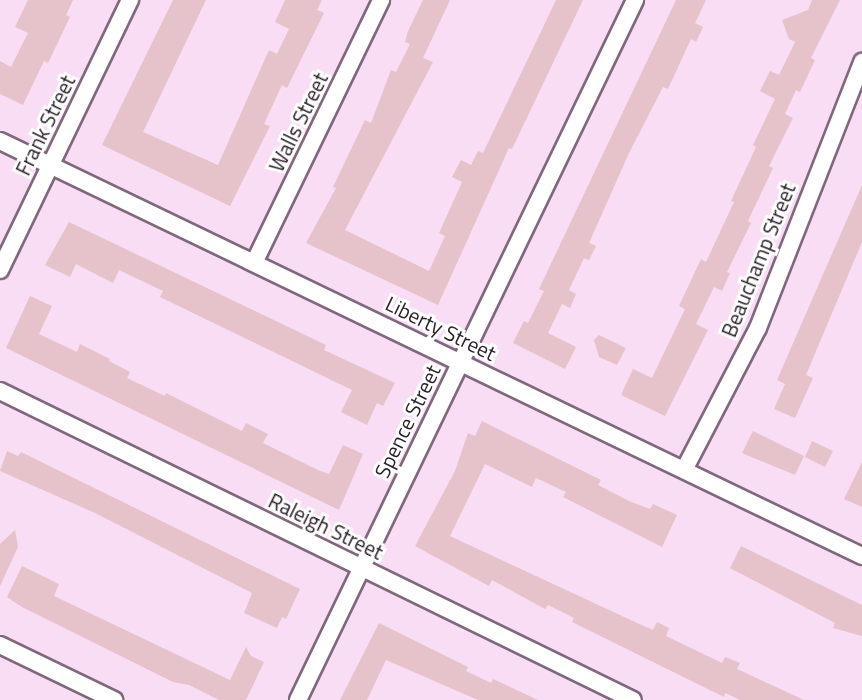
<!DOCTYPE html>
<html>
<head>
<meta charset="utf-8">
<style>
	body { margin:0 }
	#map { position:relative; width:862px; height:700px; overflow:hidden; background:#f8ddf4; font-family:"Titillium Web",sans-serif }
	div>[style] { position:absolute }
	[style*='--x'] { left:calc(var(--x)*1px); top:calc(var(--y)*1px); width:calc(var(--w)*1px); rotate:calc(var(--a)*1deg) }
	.building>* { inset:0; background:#e6c2ca }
	.roads { filter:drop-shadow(2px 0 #7f687c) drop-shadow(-2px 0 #7f687c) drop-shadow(0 2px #7f687c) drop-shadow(0 -2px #7f687c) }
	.minor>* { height:16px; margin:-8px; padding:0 8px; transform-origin:8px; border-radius:8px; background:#fff }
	span { translate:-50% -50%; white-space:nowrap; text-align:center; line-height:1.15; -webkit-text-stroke:6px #fff; paint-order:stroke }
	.street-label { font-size:21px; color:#2a2129 }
</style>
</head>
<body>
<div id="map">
	<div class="building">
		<i style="clip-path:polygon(28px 0,73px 0,66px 15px,70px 17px,48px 63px,44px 61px,23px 105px,0 94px,0 61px,11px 67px,28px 33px,15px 27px)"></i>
		<i style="clip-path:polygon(173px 0,206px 0,143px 132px,218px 165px,269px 50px,277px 54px,289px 29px,275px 22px,285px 0,322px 0,317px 10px,324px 13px,287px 88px,282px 85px,269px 113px,264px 124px,270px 126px,230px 206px,102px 145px)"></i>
		<i style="clip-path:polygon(423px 0,450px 0,423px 58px,433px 62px,345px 230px,429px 271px,445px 236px,439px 233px,462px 182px,452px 177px,461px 160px,471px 165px,478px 151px,483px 153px,556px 0,583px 0,512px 149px,509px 148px,438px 305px,306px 243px,336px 188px,333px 187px,365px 120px,371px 123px,391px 70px,396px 72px,410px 44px,405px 42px,408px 31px)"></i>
		<i style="clip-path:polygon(676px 0,706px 0,695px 23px,703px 27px,696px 42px,691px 39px,668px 89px,663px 87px,629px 153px,589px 243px,596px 246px,589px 260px,584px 258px,569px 290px,576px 294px,570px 308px,562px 304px,548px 333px,576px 347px,565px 369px,513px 343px,524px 321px,528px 323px,544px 291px,539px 289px)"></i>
		<i style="clip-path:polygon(812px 0,840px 0,811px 58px,815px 60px,800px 92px,796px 90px,785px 114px,793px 118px,769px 166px,773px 168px,748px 221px,751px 223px,727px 272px,730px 273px,722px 291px,714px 287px,696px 324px,708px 330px,665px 416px,621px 395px,633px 369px,652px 378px,685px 309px,679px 306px,701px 259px,706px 262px,734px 202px,731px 201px,756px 147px,753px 145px,775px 99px,760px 91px,770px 71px,779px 75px,795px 42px,789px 39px,782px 20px,808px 10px)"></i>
		<i style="clip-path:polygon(862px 185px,862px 242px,806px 375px,813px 378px,795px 418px,774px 409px,785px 384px,777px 380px)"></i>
		<i style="clip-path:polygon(69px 222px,326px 345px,324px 350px,395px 383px,383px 406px,377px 403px,367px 425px,341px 412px,352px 390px,160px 297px,163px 291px,119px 270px,113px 283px,76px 264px,70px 277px,45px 265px)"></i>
		<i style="clip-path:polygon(30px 296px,52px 306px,39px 334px,77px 352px,80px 344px,110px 359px,109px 361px,130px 372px,127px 378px,165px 396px,166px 393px,242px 431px,246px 423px,268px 434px,263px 443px,318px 470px,329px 474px,343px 445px,363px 454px,339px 510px,6px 348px)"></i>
		<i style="clip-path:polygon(599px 335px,626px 348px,617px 365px,599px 357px,594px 340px)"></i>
		<i style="clip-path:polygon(482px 421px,601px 480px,598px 485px,629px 501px,650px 509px,653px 504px,677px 515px,662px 547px,563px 497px,566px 492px,536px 478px,532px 487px,485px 464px,450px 536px,637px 623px,653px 630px,657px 622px,669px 628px,666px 636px,722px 663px,725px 657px,740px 663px,737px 669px,804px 700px,740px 700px,725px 693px,724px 697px,572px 622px,574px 618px,548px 605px,545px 609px,492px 580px,489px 586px,415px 546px,455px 471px,468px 433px,475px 436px)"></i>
		<i style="clip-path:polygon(753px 431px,804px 456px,795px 475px,742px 453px)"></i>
		<i style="clip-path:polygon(812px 441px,833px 451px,825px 467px,805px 457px)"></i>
		<i style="clip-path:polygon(7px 451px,18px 456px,21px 452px,300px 589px,286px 619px,282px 617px,277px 628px,244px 613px,252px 593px,95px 513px,0 471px)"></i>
		<i style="clip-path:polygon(862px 462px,862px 507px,844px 499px)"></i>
		<i style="clip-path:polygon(15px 530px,18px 547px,0 586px,0 544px)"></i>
		<i style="clip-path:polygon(741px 546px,862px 605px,862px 636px,833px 628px,835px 623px,730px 568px)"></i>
		<i style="clip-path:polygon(22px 566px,59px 584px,54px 596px,230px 680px,246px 647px,251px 656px,264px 662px,246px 700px,219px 700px,189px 685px,173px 682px,22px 607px,7px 597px)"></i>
		<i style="clip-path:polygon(379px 623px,468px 667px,466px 671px,491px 683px,493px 679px,538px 700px,478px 700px,386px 660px,367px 700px,340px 700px)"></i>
	</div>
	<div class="roads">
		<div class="minor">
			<i style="--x:0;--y:141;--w:957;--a:25.71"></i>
			<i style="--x:254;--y:263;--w:292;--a:-64.2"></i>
			<i style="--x:0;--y:270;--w:300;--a:-64.3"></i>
			<i style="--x:0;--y:391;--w:704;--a:26.02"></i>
			<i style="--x:684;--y:470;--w:160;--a:-62.5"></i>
			<i style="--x:758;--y:328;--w:286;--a:-68.6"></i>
			<i style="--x:0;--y:645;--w:127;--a:25.8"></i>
			<i style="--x:298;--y:700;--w:777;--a:-64.29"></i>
		</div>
	</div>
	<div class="street-label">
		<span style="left:298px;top:122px;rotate:-64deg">Walls Street</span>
		<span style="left:45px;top:125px;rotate:-64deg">Frank Street</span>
		<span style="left:758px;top:260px;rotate:-68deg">Beauchamp Street</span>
		<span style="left:441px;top:328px;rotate:26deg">Liberty Street</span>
		<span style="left:407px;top:421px;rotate:-64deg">Spence Street</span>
		<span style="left:326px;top:526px;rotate:26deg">Raleigh Street</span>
	</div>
</div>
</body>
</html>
